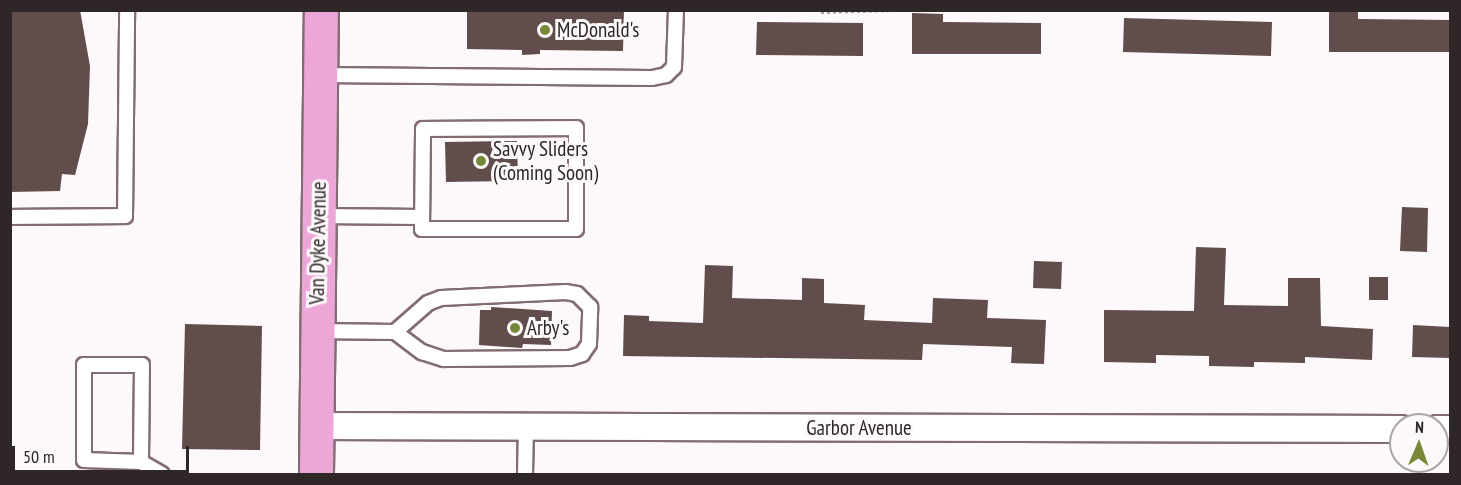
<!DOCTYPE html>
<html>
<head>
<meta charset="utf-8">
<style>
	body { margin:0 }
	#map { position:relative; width:1461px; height:485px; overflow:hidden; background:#fdf8f9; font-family:"PT Sans Narrow",sans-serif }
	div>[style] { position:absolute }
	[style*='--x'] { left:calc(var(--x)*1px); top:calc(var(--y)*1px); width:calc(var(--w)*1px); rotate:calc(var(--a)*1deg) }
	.building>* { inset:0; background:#614d4b }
	.path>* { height:4px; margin-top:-2px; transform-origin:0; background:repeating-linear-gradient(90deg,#a59ea0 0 3px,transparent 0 6px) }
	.roads { filter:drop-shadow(2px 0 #826d72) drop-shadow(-2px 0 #826d72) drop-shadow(0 2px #826d72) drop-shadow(0 -2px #826d72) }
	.lane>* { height:14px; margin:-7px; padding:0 7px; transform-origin:7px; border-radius:7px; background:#fff }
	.street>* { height:26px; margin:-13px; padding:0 13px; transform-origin:13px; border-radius:13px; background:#fff }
	.primary>* { height:33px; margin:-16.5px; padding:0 16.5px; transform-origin:16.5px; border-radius:16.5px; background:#eca6d8 }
	.dots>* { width:16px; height:16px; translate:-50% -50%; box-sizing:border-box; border:3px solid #fdf8f9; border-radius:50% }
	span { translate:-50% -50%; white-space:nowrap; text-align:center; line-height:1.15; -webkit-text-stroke:6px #fdf8f9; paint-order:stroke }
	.poi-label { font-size:21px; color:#2f2628 }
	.left { translate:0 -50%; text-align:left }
	.street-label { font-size:21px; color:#2f2628 }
	.frame { position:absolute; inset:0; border:12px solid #2f2628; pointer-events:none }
	.north { position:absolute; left:1389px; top:413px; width:60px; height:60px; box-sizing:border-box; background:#fdf8f9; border:2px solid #aba4a5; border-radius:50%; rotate:2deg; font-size:16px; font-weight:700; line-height:24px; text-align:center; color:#2f2628 }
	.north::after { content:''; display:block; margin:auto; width:21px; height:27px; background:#798837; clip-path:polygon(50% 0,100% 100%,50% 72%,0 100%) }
	.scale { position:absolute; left:12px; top:446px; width:177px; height:27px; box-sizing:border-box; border:3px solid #2f2628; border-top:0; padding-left:8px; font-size:18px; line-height:21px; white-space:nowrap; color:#2f2628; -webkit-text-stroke:4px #fdf8f9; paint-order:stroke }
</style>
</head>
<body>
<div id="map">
	<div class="building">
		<i style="clip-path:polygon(10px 10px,80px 10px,90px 66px,88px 124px,75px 175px,62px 174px,60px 191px,10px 192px)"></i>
		<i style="clip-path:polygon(467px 10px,624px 10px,623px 51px,540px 50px,540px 54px,522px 55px,522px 50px,467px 49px)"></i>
		<i style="clip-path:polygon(1329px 11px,1358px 11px,1358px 19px,1450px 20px,1450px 52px,1329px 52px)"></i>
		<i style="clip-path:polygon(912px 13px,943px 14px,943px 22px,1041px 23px,1041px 54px,912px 54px)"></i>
		<i style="clip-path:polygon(1124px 18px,1272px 22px,1271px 56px,1123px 52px)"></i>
		<i style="clip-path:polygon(757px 22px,863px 23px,863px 56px,756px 55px)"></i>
		<i style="clip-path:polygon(517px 141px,518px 181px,446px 182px,445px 142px)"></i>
		<i style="clip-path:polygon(1402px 207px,1428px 208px,1427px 252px,1400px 251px)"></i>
		<i style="clip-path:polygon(1196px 247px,1226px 248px,1224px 305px,1288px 306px,1288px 278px,1320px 278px,1321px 326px,1373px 329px,1372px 360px,1305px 357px,1305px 363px,1254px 362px,1254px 367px,1209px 366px,1209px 356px,1156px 355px,1156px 363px,1104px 362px,1104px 310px,1194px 311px)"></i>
		<i style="clip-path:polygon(1034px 261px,1062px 262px,1061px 289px,1033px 288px)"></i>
		<i style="clip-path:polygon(705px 265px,733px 266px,732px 298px,802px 300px,802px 278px,824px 279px,824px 303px,865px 305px,864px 320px,932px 323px,933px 298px,988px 300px,987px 318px,1046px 320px,1044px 364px,1011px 363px,1012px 347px,923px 344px,922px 360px,623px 356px,624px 315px,649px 316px,649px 321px,703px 323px)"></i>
		<i style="clip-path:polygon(1369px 277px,1388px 277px,1388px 300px,1369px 300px)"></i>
		<i style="clip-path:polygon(491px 307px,552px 311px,551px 345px,523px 344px,522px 348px,479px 345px,480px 310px,491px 310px)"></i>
		<i style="clip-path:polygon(185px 324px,262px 326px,260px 450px,182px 449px)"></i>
		<i style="clip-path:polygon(1413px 325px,1450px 327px,1450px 358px,1412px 357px)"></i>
	</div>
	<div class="path">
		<i style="--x:821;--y:12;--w:73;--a:-1.6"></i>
	</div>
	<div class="roads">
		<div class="lane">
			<i style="--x:320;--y:75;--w:332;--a:0.5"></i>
			<i style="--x:652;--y:78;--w:14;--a:-12"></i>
			<i style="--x:666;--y:75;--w:11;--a:-45"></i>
			<i style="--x:674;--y:67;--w:57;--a:-88"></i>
			<i style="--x:576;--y:128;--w:101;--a:90"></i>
			<i style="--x:576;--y:229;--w:154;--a:180"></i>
			<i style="--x:422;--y:229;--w:100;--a:-89.4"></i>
			<i style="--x:423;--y:129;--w:153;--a:-0.4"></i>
			<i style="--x:319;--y:216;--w:103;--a:0.6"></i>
			<i style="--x:10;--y:217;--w:115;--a:-0.5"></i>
			<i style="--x:125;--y:216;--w:206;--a:-89.4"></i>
			<i style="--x:317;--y:331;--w:78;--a:0.7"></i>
			<i style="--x:395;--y:332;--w:34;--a:37"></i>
			<i style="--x:422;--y:352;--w:23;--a:18"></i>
			<i style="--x:444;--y:359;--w:126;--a:-0.5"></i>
			<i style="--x:570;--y:358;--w:13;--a:-18"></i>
			<i style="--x:582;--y:354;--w:12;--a:-55"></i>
			<i style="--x:589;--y:344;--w:37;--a:-88"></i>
			<i style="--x:590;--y:307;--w:18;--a:-135"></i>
			<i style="--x:577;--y:294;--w:11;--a:-170"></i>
			<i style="--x:566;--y:292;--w:125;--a:177.3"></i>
			<i style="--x:441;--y:298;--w:14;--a:159"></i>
			<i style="--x:428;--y:303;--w:44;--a:138.7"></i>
			<i style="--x:141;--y:462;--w:57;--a:-178"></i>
			<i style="--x:84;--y:460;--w:95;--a:-90"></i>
			<i style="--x:84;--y:365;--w:58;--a:0"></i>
			<i style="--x:142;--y:365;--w:97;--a:90.6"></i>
			<i style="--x:141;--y:462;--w:24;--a:30"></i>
			<i style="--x:525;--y:474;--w:47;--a:-88.8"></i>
		</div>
		<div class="street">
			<i style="--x:316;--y:426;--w:1085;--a:0.16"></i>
			<i style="--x:1437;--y:429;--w:13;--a:0"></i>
		</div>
		<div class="primary">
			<i style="--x:316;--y:474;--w:464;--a:-89.4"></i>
		</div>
	</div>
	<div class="dots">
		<i style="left:545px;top:30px;background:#798837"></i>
		<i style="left:481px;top:161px;background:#798837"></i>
		<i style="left:515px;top:328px;background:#798837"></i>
	</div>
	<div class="poi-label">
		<span class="left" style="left:557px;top:30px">McDonald's</span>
		<span class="left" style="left:493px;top:161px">Savvy Sliders<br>(Coming Soon)</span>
		<span class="left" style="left:527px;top:328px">Arby's</span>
	</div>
	<div class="street-label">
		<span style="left:318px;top:243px;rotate:-89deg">Van Dyke Avenue</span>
		<span style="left:859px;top:428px">Garbor Avenue</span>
	</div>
	<div class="frame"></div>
	<div class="north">N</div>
	<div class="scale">50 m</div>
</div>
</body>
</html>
